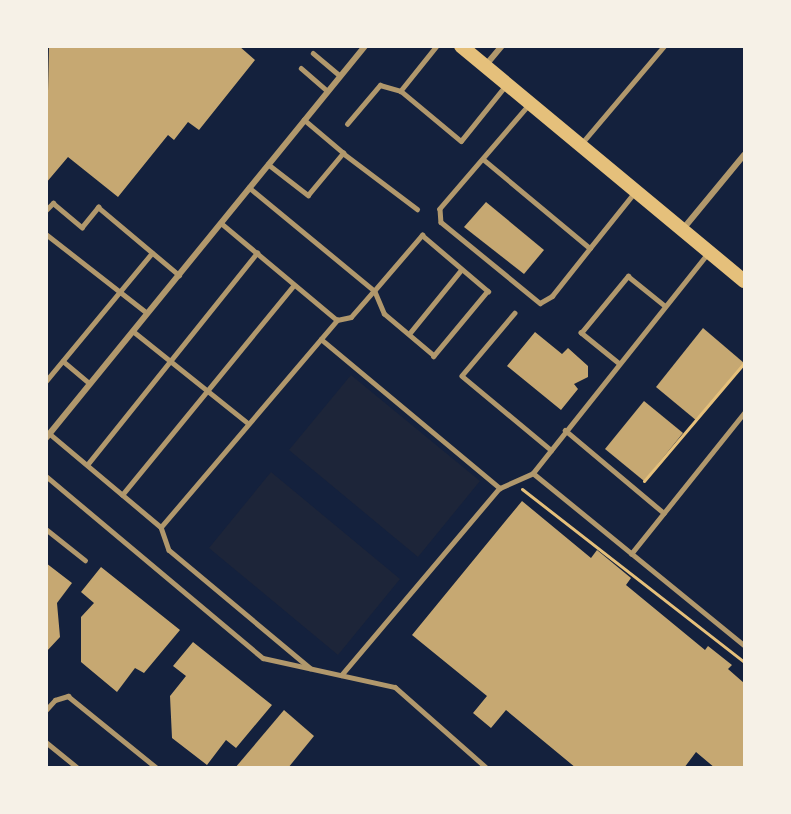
<!DOCTYPE html>
<html>
<head>
<meta charset="utf-8">
<style>
	body { margin:0 }
	#map { position:relative; width:791px; height:814px; overflow:hidden; background:#14213d; font-family:"Golos Text",sans-serif }
	div>[style] { position:absolute }
	[style*='--x'] { left:calc(var(--x)*1px); top:calc(var(--y)*1px); width:calc(var(--w)*1px); rotate:calc(var(--a)*1deg) }
	.green>* { inset:0; background:#1d2539 }
	.building>* { inset:0; background:#c6a872 }
	.path>* { height:3px; margin:-1.5px; padding:0 1.5px; transform-origin:1.5px; border-radius:1.5px; background:#e5c07b }
	.service>* { height:4.5px; margin:-2.25px; padding:0 2.25px; transform-origin:2.25px; border-radius:2.25px; background:#b1986c }
	.minor>* { height:6px; margin:-3px; padding:0 3px; transform-origin:3px; border-radius:3px; background:#b1986c }
	.trunk>* { height:14px; margin:-7px; padding:0 7px; transform-origin:7px; border-radius:7px; background:#e5c07b }
	span { translate:-50% -50%; white-space:nowrap; text-align:center; line-height:1.15; -webkit-text-stroke:4.5px #f6f1e7; paint-order:stroke }
	.frame { position:absolute; inset:0; border:48px solid #f6f1e7; pointer-events:none }
</style>
</head>
<body>
<div id="map">
	<div class="green">
		<i style="clip-path:polygon(351px 375px,480px 481px,418px 557px,289px 450px)"></i>
		<i style="clip-path:polygon(271px 472px,400px 579px,338px 655px,209px 548px)"></i>
	</div>
	<div class="building">
		<i style="clip-path:polygon(49px 46px,239px 46px,255px 60px,199px 130px,188px 122px,174px 140px,168px 135px,118px 197px,68px 157px,46px 183px)"></i>
		<i style="clip-path:polygon(486px 202px,544px 250px,524px 274px,464px 227px)"></i>
		<i style="clip-path:polygon(703px 328px,744px 363px,697px 421px,656px 387px)"></i>
		<i style="clip-path:polygon(535px 332px,562px 354px,568px 348px,588px 366px,588px 377px,574px 384px,578px 389px,561px 410px,507px 366px)"></i>
		<i style="clip-path:polygon(644px 401px,683px 433px,644px 481px,605px 449px)"></i>
		<i style="clip-path:polygon(522px 501px,591px 558px,597px 550px,631px 578px,626px 585px,705px 650px,708px 646px,732px 665px,728px 669px,744px 683px,744px 768px,715px 768px,696px 752px,684px 768px,576px 768px,506px 710px,491px 728px,473px 713px,487px 696px,412px 635px)"></i>
		<i style="clip-path:polygon(46px 563px,72px 583px,57px 603px,60px 637px,46px 652px)"></i>
		<i style="clip-path:polygon(101px 567px,180px 630px,144px 673px,135px 668px,117px 692px,81px 662px,81px 617px,94px 603px,81px 592px)"></i>
		<i style="clip-path:polygon(193px 642px,272px 705px,236px 748px,226px 740px,207px 765px,172px 738px,170px 696px,186px 676px,173px 666px)"></i>
		<i style="clip-path:polygon(284px 710px,314px 736px,288px 768px,235px 768px)"></i>
	</div>
	<div class="path">
		<i style="--x:644;--y:481;--w:155;--a:-49.7"></i>
		<i style="--x:522;--y:489;--w:281;--a:37.9"></i>
	</div>
	<div class="service">
		<i style="--x:437;--y:46;--w:58;--a:128.7"></i>
		<i style="--x:401;--y:91;--w:78;--a:39.8"></i>
		<i style="--x:461;--y:141;--w:72;--a:-51.2"></i>
		<i style="--x:313;--y:53;--w:35;--a:40"></i>
		<i style="--x:301;--y:68;--w:35;--a:41"></i>
		<i style="--x:529;--y:105;--w:137;--a:130.6"></i>
		<i style="--x:440;--y:209;--w:13;--a:86"></i>
		<i style="--x:441;--y:222;--w:128;--a:39.3"></i>
		<i style="--x:540;--y:303;--w:14;--a:-30"></i>
		<i style="--x:552;--y:296;--w:61;--a:-51.6"></i>
		<i style="--x:347;--y:124;--w:51;--a:-49.8"></i>
		<i style="--x:380;--y:85;--w:22;--a:16"></i>
		<i style="--x:582;--y:143;--w:127;--a:-49.8"></i>
		<i style="--x:343;--y:153;--w:93;--a:37.1"></i>
		<i style="--x:483;--y:159;--w:139;--a:39.8"></i>
		<i style="--x:590;--y:248;--w:70;--a:-51.3"></i>
		<i style="--x:268;--y:164;--w:51;--a:37.8"></i>
		<i style="--x:308;--y:195;--w:55;--a:-50.2"></i>
		<i style="--x:343;--y:153;--w:51;--a:-139.8"></i>
		<i style="--x:46;--y:210;--w:10;--a:-45"></i>
		<i style="--x:53;--y:203;--w:38;--a:40"></i>
		<i style="--x:82;--y:227;--w:26;--a:-51"></i>
		<i style="--x:98;--y:207;--w:106;--a:40"></i>
		<i style="--x:221;--y:223;--w:151;--a:39.9"></i>
		<i style="--x:46;--y:234;--w:128;--a:38"></i>
		<i style="--x:515;--y:313;--w:82;--a:130.1"></i>
		<i style="--x:462;--y:376;--w:116;--a:39.7"></i>
		<i style="--x:133;--y:331;--w:147;--a:38.7"></i>
		<i style="--x:409;--y:334;--w:82;--a:-50.9"></i>
		<i style="--x:321;--y:339;--w:233;--a:39.8"></i>
		<i style="--x:500;--y:488;--w:245;--a:130.2"></i>
		<i style="--x:63;--y:361;--w:34;--a:40"></i>
		<i style="--x:618;--y:363;--w:48;--a:-141"></i>
		<i style="--x:581;--y:333;--w:74;--a:-50.5"></i>
		<i style="--x:628;--y:276;--w:46;--a:38.9"></i>
		<i style="--x:46;--y:381;--w:166;--a:-50.4"></i>
		<i style="--x:565;--y:430;--w:129;--a:40"></i>
		<i style="--x:50;--y:434;--w:145;--a:40"></i>
		<i style="--x:161;--y:527;--w:272;--a:-49.6"></i>
		<i style="--x:337;--y:320;--w:14;--a:-12"></i>
		<i style="--x:351;--y:317;--w:35;--a:-49"></i>
		<i style="--x:374;--y:291;--w:74;--a:-49.4"></i>
		<i style="--x:422;--y:235;--w:87;--a:40.3"></i>
		<i style="--x:488;--y:291;--w:85;--a:129.7"></i>
		<i style="--x:434;--y:356;--w:65;--a:-140"></i>
		<i style="--x:384;--y:314;--w:25;--a:-113"></i>
		<i style="--x:374;--y:291;--w:162;--a:-140.5"></i>
		<i style="--x:87;--y:465;--w:272;--a:-51.3"></i>
		<i style="--x:533;--y:473;--w:272;--a:39.2"></i>
		<i style="--x:46;--y:476;--w:283;--a:40"></i>
		<i style="--x:263;--y:658;--w:135;--a:12.4"></i>
		<i style="--x:395;--y:687;--w:123;--a:41.4"></i>
		<i style="--x:500;--y:488;--w:36;--a:-24"></i>
		<i style="--x:533;--y:473;--w:280;--a:-51.5"></i>
		<i style="--x:122;--y:495;--w:271;--a:-50.7"></i>
		<i style="--x:161;--y:527;--w:24;--a:71"></i>
		<i style="--x:169;--y:550;--w:184;--a:39.9"></i>
		<i style="--x:46;--y:529;--w:50;--a:38.5"></i>
		<i style="--x:631;--y:554;--w:181;--a:-51.3"></i>
		<i style="--x:46;--y:710;--w:13;--a:-48"></i>
		<i style="--x:55;--y:700;--w:14;--a:-17"></i>
		<i style="--x:68;--y:696;--w:114;--a:39"></i>
		<i style="--x:46;--y:742;--w:41;--a:39.1"></i>
	</div>
	<div class="minor">
		<i style="--x:485;--y:66;--w:26;--a:-50"></i>
		<i style="--x:683;--y:229;--w:96;--a:-50.5"></i>
		<i style="--x:46;--y:438;--w:505;--a:-50.86"></i>
	</div>
	<div class="trunk">
		<i style="--x:461;--y:46;--w:368;--a:39.7"></i>
	</div>
	<div class="frame"></div>
</div>
</body>
</html>
